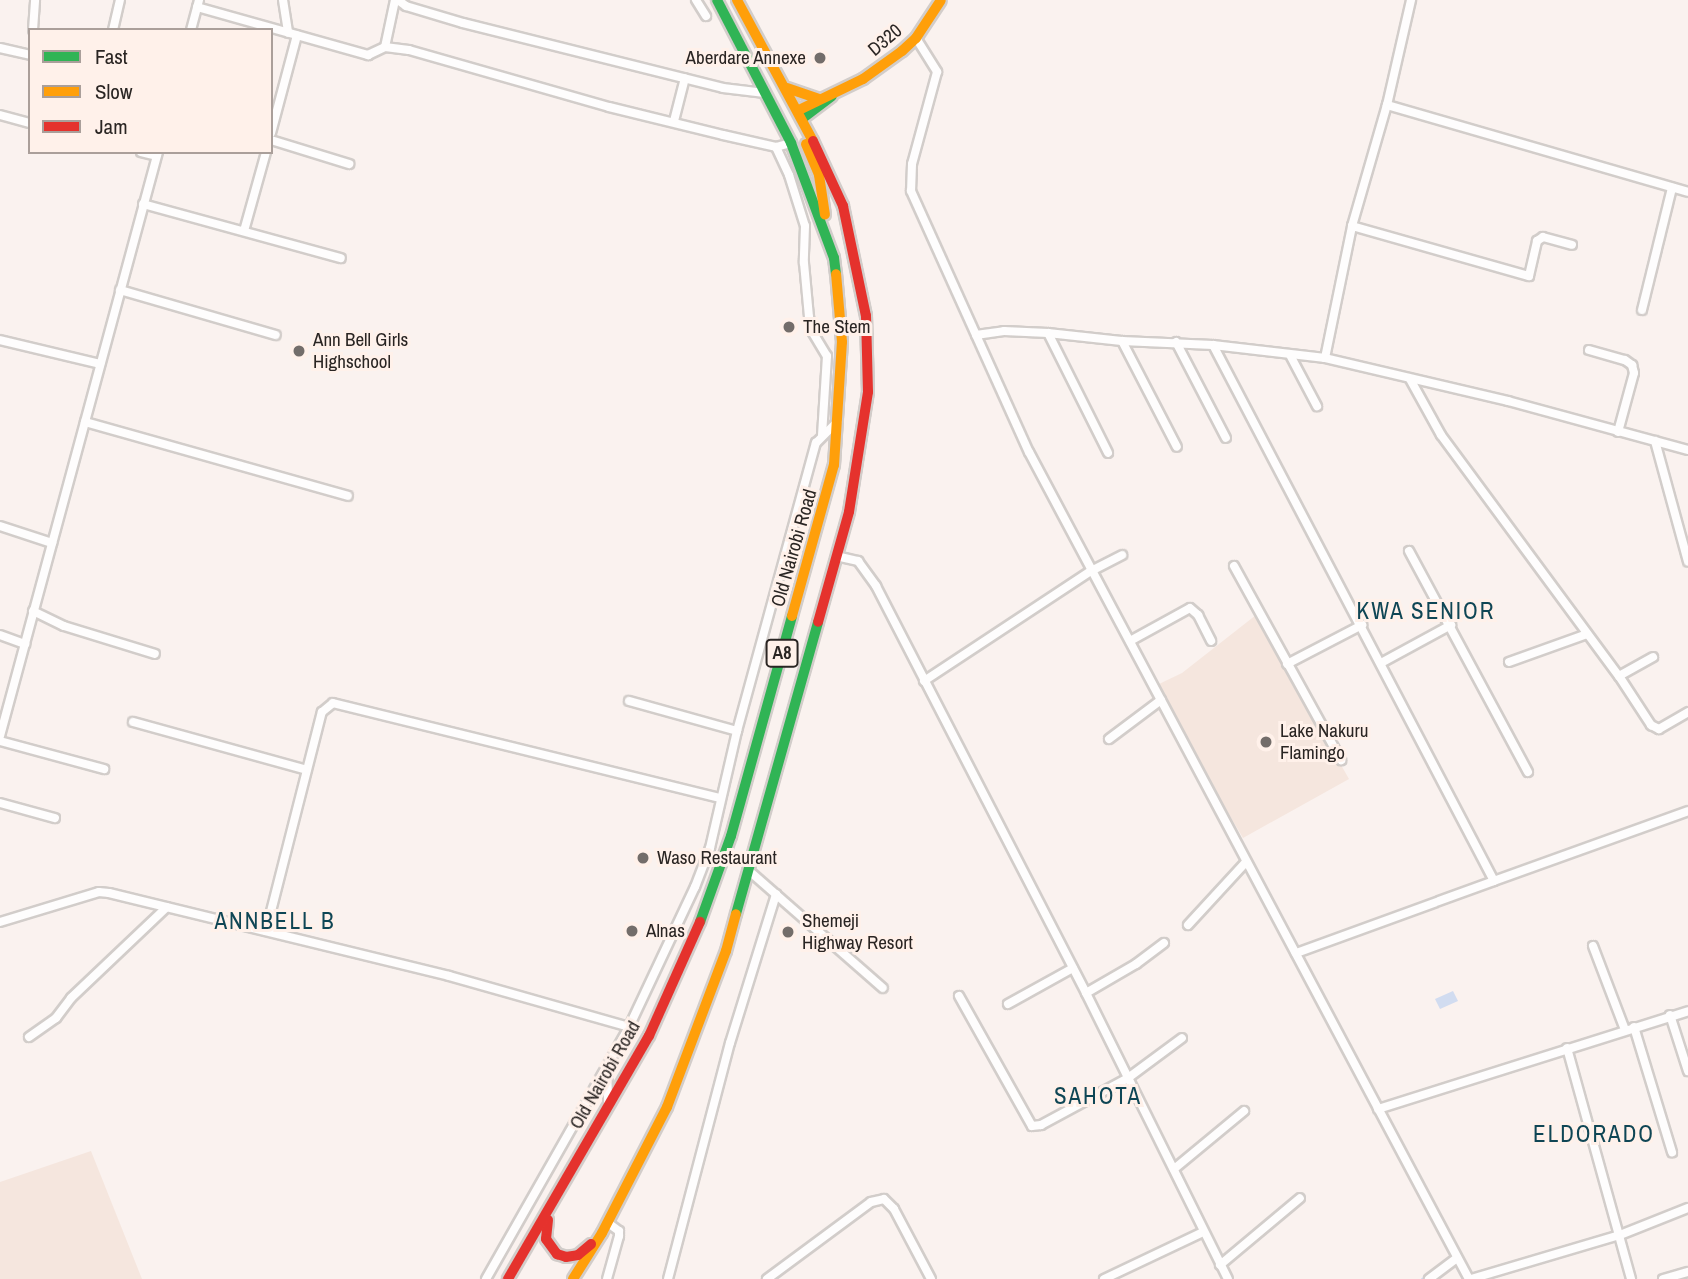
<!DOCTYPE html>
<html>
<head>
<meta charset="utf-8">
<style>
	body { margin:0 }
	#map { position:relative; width:1688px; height:1279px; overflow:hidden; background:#faf2ef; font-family:"Archivo Narrow",sans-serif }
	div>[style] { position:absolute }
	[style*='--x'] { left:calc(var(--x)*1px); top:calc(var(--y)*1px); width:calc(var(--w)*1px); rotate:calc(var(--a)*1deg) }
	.built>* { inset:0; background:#f5e6de }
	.water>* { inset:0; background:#d1dcf0 }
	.stream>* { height:2.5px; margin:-1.25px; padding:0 1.25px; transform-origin:1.25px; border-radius:1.25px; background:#d1dcf0 }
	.roads { filter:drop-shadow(2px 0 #d2cdca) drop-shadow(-2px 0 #d2cdca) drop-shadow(0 2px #d2cdca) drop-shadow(0 -2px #d2cdca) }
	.street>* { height:8px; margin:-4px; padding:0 4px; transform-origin:4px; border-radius:4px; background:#fefdfd }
	.fast>* { height:10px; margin:-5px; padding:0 5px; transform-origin:5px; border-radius:5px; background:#30b455 }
	.slow>* { height:10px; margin:-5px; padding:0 5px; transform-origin:5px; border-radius:5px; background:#ff9f0a }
	.jam>* { height:10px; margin:-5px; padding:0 5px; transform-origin:5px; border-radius:5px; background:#e5322d }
	.dots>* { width:19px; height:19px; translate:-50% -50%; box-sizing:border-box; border:4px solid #fff1ea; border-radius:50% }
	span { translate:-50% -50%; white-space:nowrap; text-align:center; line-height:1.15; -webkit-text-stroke:6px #fff1ea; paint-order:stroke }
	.shield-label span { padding:2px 5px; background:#fff1ea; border:2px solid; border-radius:5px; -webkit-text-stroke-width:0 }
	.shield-label { font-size:18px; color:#2a2523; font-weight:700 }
	.street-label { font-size:19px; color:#2a2523 }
	.poi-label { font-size:19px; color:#2a2523 }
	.right { translate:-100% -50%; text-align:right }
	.left { translate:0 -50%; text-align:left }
	.quarter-label { font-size:23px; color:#0f4655; letter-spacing:2px }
	.legend { position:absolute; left:28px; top:28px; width:245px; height:126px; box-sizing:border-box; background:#fff1ea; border:2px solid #aa9f9a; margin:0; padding:9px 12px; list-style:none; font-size:21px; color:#2a2523 }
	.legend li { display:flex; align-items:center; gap:14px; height:35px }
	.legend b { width:35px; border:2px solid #aa9f9a }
</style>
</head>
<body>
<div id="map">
	<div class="built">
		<i style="clip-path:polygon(1256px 615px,1349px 779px,1243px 838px,1196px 759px,1159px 684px,1182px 673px)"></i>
		<i style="clip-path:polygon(91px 1151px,142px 1279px,0 1279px,0 1182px)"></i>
	</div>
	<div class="water">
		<i style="clip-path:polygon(1453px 991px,1458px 1001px,1440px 1009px,1435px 999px)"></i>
	</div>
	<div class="stream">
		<i style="--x:1457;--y:1267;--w:14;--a:60"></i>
		<i style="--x:1422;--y:1279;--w:37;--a:-38"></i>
	</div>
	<div class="roads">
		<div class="street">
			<i style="--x:283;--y:0;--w:33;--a:81"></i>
			<i style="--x:398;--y:0;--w:10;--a:37"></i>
			<i style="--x:406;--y:6;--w:59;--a:16.6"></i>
			<i style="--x:463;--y:23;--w:268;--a:14"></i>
			<i style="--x:723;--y:88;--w:42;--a:6.8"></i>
			<i style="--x:696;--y:0;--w:19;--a:58"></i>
			<i style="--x:197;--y:7;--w:178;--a:15.7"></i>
			<i style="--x:368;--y:55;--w:19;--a:-25"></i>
			<i style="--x:385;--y:47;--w:24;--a:7"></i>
			<i style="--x:409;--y:50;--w:208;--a:15.9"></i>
			<i style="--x:609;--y:107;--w:117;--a:13.8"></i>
			<i style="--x:723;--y:135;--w:54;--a:12.8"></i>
			<i style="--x:776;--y:147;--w:16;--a:-15"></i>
			<i style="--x:33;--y:30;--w:30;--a:-86"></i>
			<i style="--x:113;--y:30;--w:31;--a:-77"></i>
			<i style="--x:191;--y:30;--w:31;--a:-75"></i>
			<i style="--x:916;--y:38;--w:40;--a:58"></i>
			<i style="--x:937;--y:72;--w:95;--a:105.2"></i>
			<i style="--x:912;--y:164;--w:27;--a:92"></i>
			<i style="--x:911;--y:191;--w:286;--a:65.7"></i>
			<i style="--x:1029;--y:452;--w:937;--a:61.99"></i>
			<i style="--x:385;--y:47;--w:48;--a:-78"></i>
			<i style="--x:0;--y:48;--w:31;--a:13"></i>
			<i style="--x:1387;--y:105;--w:313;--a:16.1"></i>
			<i style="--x:0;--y:115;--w:31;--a:15"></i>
			<i style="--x:674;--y:121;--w:44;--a:-75.7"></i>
			<i style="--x:271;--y:133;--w:101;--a:-75.1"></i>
			<i style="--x:271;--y:140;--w:82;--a:17.1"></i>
			<i style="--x:776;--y:147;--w:31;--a:65"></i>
			<i style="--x:789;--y:175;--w:53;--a:72.6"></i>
			<i style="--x:805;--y:226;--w:37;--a:92"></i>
			<i style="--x:804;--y:263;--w:54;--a:84.7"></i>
			<i style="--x:809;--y:317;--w:16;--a:76"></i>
			<i style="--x:813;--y:333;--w:27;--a:59"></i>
			<i style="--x:827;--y:356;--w:79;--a:93.6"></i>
			<i style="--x:141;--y:152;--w:16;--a:14"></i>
			<i style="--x:143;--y:204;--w:205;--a:15.3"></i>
			<i style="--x:1352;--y:226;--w:184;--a:15.8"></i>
			<i style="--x:1529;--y:276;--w:36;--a:-77"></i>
			<i style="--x:1537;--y:241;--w:7;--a:-34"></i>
			<i style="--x:1543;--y:237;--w:30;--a:15"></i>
			<i style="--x:244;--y:231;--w:82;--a:-74.4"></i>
			<i style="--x:120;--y:290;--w:162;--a:16.1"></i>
			<i style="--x:1642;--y:310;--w:126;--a:-76.2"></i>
			<i style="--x:1048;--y:333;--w:134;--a:63.4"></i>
			<i style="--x:976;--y:335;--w:28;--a:-8"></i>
			<i style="--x:1004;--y:331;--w:44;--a:2.6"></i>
			<i style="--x:1048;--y:333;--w:74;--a:6.2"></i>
			<i style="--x:1122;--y:341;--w:91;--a:2.5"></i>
			<i style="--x:1213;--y:345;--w:113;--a:6.6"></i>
			<i style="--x:1325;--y:358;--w:188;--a:13.2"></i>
			<i style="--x:1508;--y:401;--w:187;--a:15.2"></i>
			<i style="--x:0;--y:340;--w:103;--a:13.5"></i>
			<i style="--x:1122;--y:341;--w:119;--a:62.6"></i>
			<i style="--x:1176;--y:342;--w:108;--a:62.5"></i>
			<i style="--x:1213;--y:345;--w:605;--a:62.33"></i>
			<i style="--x:1494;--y:881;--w:211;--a:160"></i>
			<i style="--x:1589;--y:350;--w:37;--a:16"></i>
			<i style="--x:1625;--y:360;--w:9;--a:36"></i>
			<i style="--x:1632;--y:365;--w:8;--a:76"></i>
			<i style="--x:1634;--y:373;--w:61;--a:105.2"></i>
			<i style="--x:1290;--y:355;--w:58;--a:62.1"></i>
			<i style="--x:1325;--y:358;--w:135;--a:-78.4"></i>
			<i style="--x:1352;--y:226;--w:126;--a:-73.9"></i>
			<i style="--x:1387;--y:105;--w:108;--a:-77.1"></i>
			<i style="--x:1410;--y:379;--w:64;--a:61"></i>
			<i style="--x:1441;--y:435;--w:300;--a:53.6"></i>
			<i style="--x:1619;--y:676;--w:59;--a:56.9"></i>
			<i style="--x:1651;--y:725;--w:9;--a:27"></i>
			<i style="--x:1659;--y:729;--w:34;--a:-30"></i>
			<i style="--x:85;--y:422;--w:273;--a:15.7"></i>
			<i style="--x:1655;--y:441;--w:125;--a:74.7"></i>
			<i style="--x:0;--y:526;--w:55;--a:18.1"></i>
			<i style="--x:1409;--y:551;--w:251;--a:61.7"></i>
			<i style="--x:836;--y:556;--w:23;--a:13"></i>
			<i style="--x:858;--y:561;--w:31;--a:54"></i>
			<i style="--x:876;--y:586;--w:458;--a:62.7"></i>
			<i style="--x:1086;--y:993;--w:319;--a:63.6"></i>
			<i style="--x:1234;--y:566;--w:222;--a:61.1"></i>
			<i style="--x:33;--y:611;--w:34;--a:26"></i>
			<i style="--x:64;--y:626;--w:95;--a:17.1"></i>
			<i style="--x:0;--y:635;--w:27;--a:20"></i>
			<i style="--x:1130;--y:641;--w:68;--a:-28.8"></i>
			<i style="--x:1190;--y:608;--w:11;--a:41"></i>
			<i style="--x:1198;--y:615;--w:29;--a:63"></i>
			<i style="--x:1509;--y:662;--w:83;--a:-19.7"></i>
			<i style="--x:1381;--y:663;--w:80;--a:-28.5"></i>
			<i style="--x:1287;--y:664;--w:85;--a:-27.5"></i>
			<i style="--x:1619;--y:676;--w:39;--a:-29"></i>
			<i style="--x:924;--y:681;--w:200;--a:-33.4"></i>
			<i style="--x:1091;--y:571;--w:35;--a:-27"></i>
			<i style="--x:629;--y:701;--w:112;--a:15.5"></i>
			<i style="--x:133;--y:722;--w:180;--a:15.4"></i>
			<i style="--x:0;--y:736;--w:605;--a:-74.86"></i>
			<i style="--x:1109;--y:739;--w:65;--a:-36.9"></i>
			<i style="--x:0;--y:741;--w:108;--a:15.1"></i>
			<i style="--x:0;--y:803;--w:57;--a:15.3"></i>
			<i style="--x:748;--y:870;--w:179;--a:41.2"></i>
			<i style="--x:1494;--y:881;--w:206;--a:-19.8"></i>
			<i style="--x:0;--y:922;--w:103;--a:-16.9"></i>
			<i style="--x:99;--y:892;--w:10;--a:6"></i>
			<i style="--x:109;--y:893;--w:350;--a:13.7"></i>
			<i style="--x:449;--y:976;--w:187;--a:15.8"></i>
			<i style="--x:1188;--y:925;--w:86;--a:-47.4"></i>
			<i style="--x:266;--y:931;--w:226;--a:-75.7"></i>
			<i style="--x:322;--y:712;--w:14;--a:-39"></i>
			<i style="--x:333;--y:703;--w:399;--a:13.8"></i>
			<i style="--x:1593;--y:946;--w:90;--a:69.1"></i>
			<i style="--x:1086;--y:993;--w:58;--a:-30.1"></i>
			<i style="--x:1136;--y:964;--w:35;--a:-37"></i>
			<i style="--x:959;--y:996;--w:149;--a:60.7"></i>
			<i style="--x:1032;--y:1126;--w:9;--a:-6"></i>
			<i style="--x:1041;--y:1125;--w:99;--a:-28.4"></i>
			<i style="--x:1128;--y:1078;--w:67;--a:-36.5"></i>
			<i style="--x:1008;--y:1004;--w:74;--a:-29"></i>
			<i style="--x:1670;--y:1015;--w:59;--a:72.2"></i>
			<i style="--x:1634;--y:1027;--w:131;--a:73.1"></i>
			<i style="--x:29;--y:1037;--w:33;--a:-35"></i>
			<i style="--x:56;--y:1018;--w:25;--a:-53"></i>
			<i style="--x:71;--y:998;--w:132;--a:-43.5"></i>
			<i style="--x:1567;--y:1048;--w:240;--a:74.5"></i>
			<i style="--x:607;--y:1069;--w:35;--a:88"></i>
			<i style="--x:1378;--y:1109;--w:325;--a:-17.5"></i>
			<i style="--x:1174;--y:1169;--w:91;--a:-39.6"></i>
			<i style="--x:1220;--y:1265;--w:104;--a:-39.9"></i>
			<i style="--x:486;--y:1279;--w:290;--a:-60.4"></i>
			<i style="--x:629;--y:1027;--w:155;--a:-64.8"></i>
			<i style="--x:695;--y:887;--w:42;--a:-69"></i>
			<i style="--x:710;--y:848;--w:120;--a:-77"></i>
			<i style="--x:737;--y:731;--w:299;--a:-74.7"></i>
			<i style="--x:816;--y:443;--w:30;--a:-45"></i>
			<i style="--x:607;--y:1279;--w:45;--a:-74.4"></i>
			<i style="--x:619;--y:1236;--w:5;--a:-90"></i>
			<i style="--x:619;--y:1231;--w:14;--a:-144"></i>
			<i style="--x:668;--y:1279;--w:244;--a:-75.3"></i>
			<i style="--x:730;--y:1043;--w:156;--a:-72.8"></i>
			<i style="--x:767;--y:1279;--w:129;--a:-36.5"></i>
			<i style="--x:871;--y:1202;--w:13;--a:-13"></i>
			<i style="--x:884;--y:1199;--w:14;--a:45"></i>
			<i style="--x:894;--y:1209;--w:79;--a:62.1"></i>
			<i style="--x:1104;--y:1279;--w:110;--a:-25.4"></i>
			<i style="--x:1429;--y:1279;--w:35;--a:-37"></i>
			<i style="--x:1471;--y:1279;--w:155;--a:-16.5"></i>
			<i style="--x:1620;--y:1235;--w:73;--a:-21.7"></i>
			<i style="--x:1663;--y:1279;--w:26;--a:-16"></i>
		</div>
		<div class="fast">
			<i style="--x:717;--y:0;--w:161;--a:62.6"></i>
			<i style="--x:791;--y:143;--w:123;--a:69.5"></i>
			<i style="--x:834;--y:258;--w:16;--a:83"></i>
			<i style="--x:803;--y:118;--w:36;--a:-37"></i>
			<i style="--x:736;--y:914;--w:303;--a:-74.3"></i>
			<i style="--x:700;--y:922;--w:91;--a:-70.2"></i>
			<i style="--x:731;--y:836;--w:228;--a:-74.5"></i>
		</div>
		<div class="slow">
			<i style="--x:737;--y:0;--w:160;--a:61.7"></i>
			<i style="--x:787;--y:88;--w:34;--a:19"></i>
			<i style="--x:799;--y:110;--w:71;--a:-25.8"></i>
			<i style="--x:863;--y:79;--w:48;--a:-35.7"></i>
			<i style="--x:902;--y:51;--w:19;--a:-43"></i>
			<i style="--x:916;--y:38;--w:45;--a:-56.7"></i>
			<i style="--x:806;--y:144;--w:34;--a:67"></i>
			<i style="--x:819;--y:175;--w:40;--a:81.5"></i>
			<i style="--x:792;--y:616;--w:157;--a:-74.5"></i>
			<i style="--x:834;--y:465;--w:123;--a:-86.3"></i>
			<i style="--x:842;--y:342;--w:68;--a:-95"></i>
			<i style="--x:573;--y:1279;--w:54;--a:-57.8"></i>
			<i style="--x:602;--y:1233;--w:142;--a:-62.7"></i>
			<i style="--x:667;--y:1107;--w:167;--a:-69.3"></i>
			<i style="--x:726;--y:951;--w:38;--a:-75"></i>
		</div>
		<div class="jam">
			<i style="--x:813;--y:141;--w:72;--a:65.2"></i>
			<i style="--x:843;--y:206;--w:112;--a:78.2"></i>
			<i style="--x:866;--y:316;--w:76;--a:88.5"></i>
			<i style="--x:868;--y:392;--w:121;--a:99"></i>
			<i style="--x:849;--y:512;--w:114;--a:105.7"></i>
			<i style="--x:548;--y:1220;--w:19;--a:96"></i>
			<i style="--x:546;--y:1239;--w:19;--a:54"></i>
			<i style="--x:557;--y:1254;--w:9;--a:18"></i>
			<i style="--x:566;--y:1257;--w:12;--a:-9"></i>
			<i style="--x:578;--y:1255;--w:17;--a:-40"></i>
			<i style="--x:508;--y:1279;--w:281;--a:-59.9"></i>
			<i style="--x:649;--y:1036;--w:125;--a:-65.9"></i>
		</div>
	</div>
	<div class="dots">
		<i style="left:820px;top:58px;background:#736d6a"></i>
		<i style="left:789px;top:327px;background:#736d6a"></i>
		<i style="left:299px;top:351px;background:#736d6a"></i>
		<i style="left:1266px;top:742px;background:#736d6a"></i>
		<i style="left:643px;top:858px;background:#736d6a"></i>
		<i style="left:632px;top:931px;background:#736d6a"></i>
		<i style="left:788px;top:932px;background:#736d6a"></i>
	</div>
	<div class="shield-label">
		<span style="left:782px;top:653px">A8</span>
	</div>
	<div class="street-label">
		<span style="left:885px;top:40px;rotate:-40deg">D320</span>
		<span style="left:794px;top:548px;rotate:-74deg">Old Nairobi Road</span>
		<span style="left:605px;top:1075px;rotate:-60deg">Old Nairobi Road</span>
	</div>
	<div class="poi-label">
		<span class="right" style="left:806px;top:58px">Aberdare Annexe</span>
		<span class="left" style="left:803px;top:327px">The Stem</span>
		<span class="left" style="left:313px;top:351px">Ann Bell Girls<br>Highschool</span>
		<span class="left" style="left:1280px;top:742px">Lake Nakuru<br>Flamingo</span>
		<span class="left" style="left:657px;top:858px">Waso Restaurant</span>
		<span class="left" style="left:802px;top:932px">Shemeji<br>Highway Resort</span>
		<span class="left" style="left:646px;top:931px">Alnas</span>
	</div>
	<div class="quarter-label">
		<span style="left:1426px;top:611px">KWA SENIOR</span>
		<span style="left:275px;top:921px">ANNBELL B</span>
		<span style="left:1098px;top:1096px">SAHOTA</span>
		<span style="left:1594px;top:1134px">ELDORADO</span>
	</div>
	<ul class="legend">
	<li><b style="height:9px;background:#30b455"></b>Fast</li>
	<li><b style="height:9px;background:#ff9f0a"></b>Slow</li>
	<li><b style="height:9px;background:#e5322d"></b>Jam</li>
	</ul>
</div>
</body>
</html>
